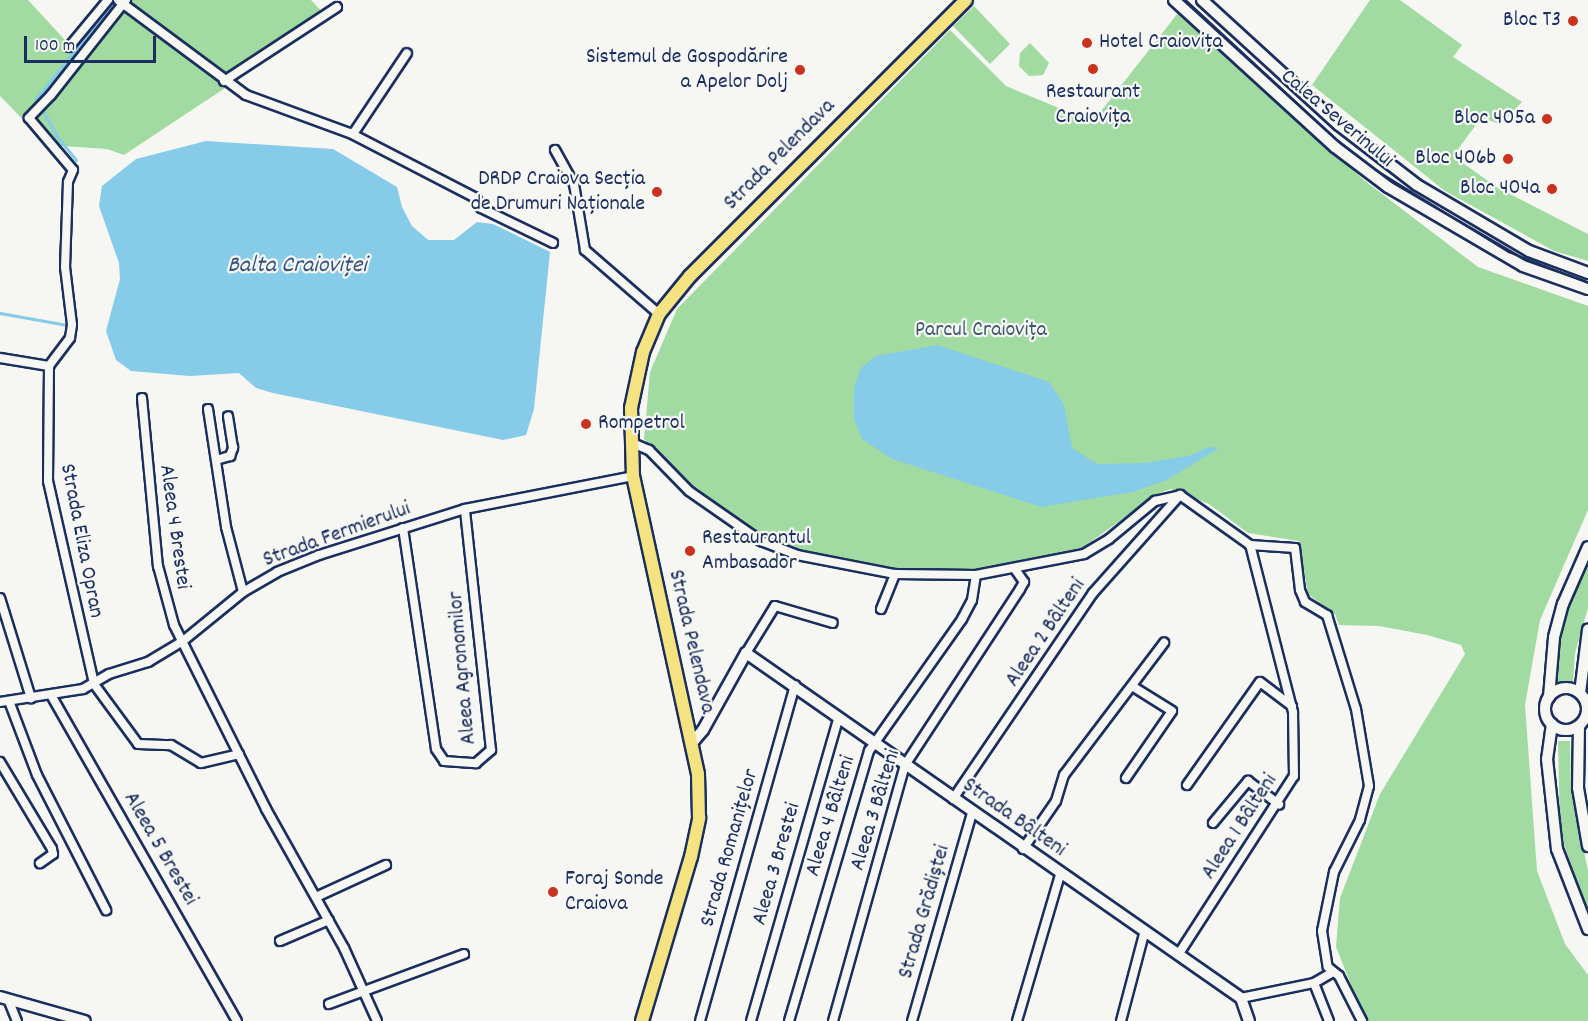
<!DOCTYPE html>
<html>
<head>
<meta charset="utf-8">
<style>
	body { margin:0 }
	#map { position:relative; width:1588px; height:1021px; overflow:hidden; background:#f6f6f2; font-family:Dekko,sans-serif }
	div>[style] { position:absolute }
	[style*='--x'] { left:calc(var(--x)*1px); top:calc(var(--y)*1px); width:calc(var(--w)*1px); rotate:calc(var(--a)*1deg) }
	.green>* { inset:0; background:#a1dba1 }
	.water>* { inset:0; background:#86cbe7 }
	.stream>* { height:3px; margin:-1.5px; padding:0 1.5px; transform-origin:1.5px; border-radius:1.5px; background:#86cbe7 }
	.roads { filter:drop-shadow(2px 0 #1b2f5e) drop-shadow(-2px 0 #1b2f5e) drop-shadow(0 2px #1b2f5e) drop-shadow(0 -2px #1b2f5e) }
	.street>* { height:8px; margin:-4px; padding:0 4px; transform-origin:4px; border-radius:4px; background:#f6f6f2 }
	.secondary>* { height:10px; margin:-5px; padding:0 5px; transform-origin:5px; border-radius:5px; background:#f6f6f2 }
	.secondary>.ring { margin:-5px; padding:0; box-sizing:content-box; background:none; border:10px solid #f6f6f2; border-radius:50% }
	.primary>* { height:12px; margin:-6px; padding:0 6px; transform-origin:6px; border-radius:6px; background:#f5e382 }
	.tram>* { height:1.5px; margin:-0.75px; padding:0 0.75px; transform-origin:0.75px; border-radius:0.75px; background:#1b2f5e }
	.dots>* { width:16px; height:16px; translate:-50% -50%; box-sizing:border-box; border:3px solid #f6f6f2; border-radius:50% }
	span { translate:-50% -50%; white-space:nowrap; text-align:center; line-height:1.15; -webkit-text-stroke:4.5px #f6f6f2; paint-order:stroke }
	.poi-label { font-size:22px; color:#1b2f5e }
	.right { translate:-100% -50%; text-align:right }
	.left { translate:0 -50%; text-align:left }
	.street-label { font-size:22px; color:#1b2f5e }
	.park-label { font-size:22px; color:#3c5a6f }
	.water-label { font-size:24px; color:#365680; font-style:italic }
	.scale { position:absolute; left:24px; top:36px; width:132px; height:27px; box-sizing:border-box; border:3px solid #1b2f5e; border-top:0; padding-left:8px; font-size:18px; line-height:21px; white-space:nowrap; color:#1b2f5e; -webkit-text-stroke:4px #f6f6f2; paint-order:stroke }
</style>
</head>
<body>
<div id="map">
	<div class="green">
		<i style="clip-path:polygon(0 0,28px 0,77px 53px,117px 0,311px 0,329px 19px,124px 155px,107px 149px,48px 145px,0 96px)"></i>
		<i style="clip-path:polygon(1370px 0,1400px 0,1462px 45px,1453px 57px,1522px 102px,1501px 124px,1481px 118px,1453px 156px,1498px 188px,1588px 234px,1588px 261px,1554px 251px,1445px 191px,1312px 85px)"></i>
		<i style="clip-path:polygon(974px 6px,1010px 44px,990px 64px,953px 26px)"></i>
		<i style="clip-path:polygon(1178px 13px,1365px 181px,1478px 267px,1588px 306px,1588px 510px,1540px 620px,1525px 705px,1537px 871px,1565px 944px,1588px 975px,1588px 1021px,1369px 1021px,1362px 1012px,1336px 947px,1340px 898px,1380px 794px,1465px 654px,1461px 645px,1427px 635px,1379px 626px,1339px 625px,1335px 614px,1308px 594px,1299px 541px,1248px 533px,1209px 504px,1171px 489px,1159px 493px,1082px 548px,1049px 557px,956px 572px,868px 566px,798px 551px,762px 538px,689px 487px,644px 439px,650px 372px,677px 309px,950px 30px,1006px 86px,1071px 113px,1098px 115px)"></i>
		<i style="clip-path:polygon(1030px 43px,1049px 63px,1043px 75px,1029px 76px,1019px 66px,1020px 53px)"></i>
		<i style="clip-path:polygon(1588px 559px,1588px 608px,1575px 653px,1573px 681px,1555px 682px,1560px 630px)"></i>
		<i style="clip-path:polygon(1558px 741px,1570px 741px,1571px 789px,1588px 871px,1588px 917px,1560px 832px)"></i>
	</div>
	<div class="water">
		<i style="clip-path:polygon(206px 141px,333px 149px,397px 187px,402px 207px,412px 226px,428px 240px,454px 240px,477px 222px,493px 224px,550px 252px,534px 409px,526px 435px,503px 440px,273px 393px,256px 388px,239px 373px,190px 376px,131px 371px,116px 360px,106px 331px,120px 279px,119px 263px,99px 206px,102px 186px,136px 159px)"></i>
		<i style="clip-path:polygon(937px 345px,1049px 382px,1064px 405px,1072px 448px,1097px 464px,1146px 463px,1192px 455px,1208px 447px,1219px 448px,1167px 480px,1133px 492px,1041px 507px,892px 459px,862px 439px,854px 419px,854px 387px,861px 368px,876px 356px)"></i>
	</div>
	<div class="stream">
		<i style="--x:76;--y:160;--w:28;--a:-129"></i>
		<i style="--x:58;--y:138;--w:45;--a:-119.4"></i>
		<i style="--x:36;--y:99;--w:122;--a:-51.3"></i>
		<i style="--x:0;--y:313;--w:68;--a:10.2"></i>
	</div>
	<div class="roads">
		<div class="street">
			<i style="--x:118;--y:0;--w:159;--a:36.6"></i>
			<i style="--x:246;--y:95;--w:111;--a:20.1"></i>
			<i style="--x:350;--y:133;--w:142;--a:27.3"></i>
			<i style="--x:476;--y:198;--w:11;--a:63"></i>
			<i style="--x:481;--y:208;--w:80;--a:25.9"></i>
			<i style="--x:126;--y:0;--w:121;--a:128.3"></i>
			<i style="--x:51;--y:95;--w:32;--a:134"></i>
			<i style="--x:29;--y:118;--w:68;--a:49.8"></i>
			<i style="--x:73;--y:170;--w:13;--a:113"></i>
			<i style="--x:68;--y:182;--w:85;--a:92"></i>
			<i style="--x:65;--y:267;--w:58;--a:83.1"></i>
			<i style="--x:72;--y:325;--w:13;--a:99"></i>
			<i style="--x:70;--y:338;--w:35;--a:127"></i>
			<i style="--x:49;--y:366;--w:115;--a:90.5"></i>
			<i style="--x:48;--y:481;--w:208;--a:77.2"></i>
			<i style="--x:94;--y:684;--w:74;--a:53.7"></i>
			<i style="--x:138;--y:744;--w:33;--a:2"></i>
			<i style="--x:171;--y:745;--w:35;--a:31"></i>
			<i style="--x:201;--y:763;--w:39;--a:-13"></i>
			<i style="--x:69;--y:47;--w:61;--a:-50.3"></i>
			<i style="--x:224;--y:81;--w:135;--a:-33.2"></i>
			<i style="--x:353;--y:134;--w:97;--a:-56.3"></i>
			<i style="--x:555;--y:150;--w:39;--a:61"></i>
			<i style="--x:574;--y:184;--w:67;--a:80.5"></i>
			<i style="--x:585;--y:250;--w:98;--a:40.9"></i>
			<i style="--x:0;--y:358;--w:50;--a:9.3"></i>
			<i style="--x:142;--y:398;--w:169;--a:84.6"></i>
			<i style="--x:158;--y:566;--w:61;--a:74.8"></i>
			<i style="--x:174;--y:625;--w:206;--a:63.4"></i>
			<i style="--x:266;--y:809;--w:159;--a:60.7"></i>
			<i style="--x:344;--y:948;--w:80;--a:65.7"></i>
			<i style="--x:208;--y:409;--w:119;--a:81.3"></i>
			<i style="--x:226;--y:527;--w:67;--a:75.3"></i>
			<i style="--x:630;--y:442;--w:21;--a:23"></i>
			<i style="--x:649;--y:450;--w:57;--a:45.7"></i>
			<i style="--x:689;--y:491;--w:88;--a:34.8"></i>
			<i style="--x:761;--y:541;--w:39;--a:21"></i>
			<i style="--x:797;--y:555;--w:100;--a:11"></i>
			<i style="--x:895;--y:574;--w:81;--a:0.7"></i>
			<i style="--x:976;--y:575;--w:110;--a:-11"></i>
			<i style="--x:1084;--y:554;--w:29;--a:-31"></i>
			<i style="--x:1109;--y:539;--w:60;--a:-39.6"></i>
			<i style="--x:1155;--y:501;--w:26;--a:-13"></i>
			<i style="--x:216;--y:460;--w:15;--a:-16"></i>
			<i style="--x:230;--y:456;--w:9;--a:-69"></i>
			<i style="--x:233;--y:448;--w:32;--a:-99"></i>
			<i style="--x:403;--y:528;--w:223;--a:81.5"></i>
			<i style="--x:436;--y:749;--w:14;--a:56"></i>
			<i style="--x:444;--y:761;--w:32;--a:4"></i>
			<i style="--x:476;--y:763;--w:20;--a:-41"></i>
			<i style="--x:491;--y:750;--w:242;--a:-96.2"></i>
			<i style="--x:1250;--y:545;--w:45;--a:3.8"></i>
			<i style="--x:1295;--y:548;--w:42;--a:83.2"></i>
			<i style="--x:1300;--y:590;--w:13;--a:67"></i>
			<i style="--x:1305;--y:602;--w:26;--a:31"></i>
			<i style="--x:1327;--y:615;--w:98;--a:72.9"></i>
			<i style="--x:1356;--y:709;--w:78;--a:80.4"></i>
			<i style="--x:1369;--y:786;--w:35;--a:105"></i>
			<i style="--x:1360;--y:820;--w:58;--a:116.6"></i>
			<i style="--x:1334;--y:872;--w:60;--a:101.5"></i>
			<i style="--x:1322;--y:931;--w:36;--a:81"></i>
			<i style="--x:1328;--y:967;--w:14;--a:39"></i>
			<i style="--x:1339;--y:976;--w:51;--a:62.9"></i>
			<i style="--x:0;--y:598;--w:105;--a:72.8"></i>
			<i style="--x:881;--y:609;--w:38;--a:-68"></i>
			<i style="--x:746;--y:653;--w:55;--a:-58.3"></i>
			<i style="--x:775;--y:606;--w:60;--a:16.3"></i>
			<i style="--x:51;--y:695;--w:375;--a:60.3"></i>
			<i style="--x:9;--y:701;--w:79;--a:69.3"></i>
			<i style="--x:37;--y:775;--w:152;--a:62.9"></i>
			<i style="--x:0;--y:702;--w:84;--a:-8.9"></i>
			<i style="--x:83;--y:689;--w:30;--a:-30"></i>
			<i style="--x:109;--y:674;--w:41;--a:-17.1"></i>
			<i style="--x:148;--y:662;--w:41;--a:-31"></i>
			<i style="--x:183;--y:641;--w:77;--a:-39.2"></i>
			<i style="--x:243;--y:592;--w:39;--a:-30"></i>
			<i style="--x:277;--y:572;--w:45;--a:-22"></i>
			<i style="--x:319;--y:555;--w:153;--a:-17.5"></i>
			<i style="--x:465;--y:509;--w:171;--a:-11.1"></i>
			<i style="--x:0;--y:762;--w:101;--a:59.1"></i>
			<i style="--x:52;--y:849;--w:5;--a:79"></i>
			<i style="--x:53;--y:854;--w:16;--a:145"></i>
			<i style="--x:1126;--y:778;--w:81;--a:-55.5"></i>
			<i style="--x:1172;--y:711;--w:47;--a:-148"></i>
			<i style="--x:1187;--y:785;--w:126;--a:-54.7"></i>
			<i style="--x:1260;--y:682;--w:40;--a:37"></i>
			<i style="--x:953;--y:799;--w:249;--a:-55.8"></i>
			<i style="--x:1093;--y:593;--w:131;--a:-48.4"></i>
			<i style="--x:1213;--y:823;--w:55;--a:-50.2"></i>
			<i style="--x:1248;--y:781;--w:39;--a:37"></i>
			<i style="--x:1023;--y:849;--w:58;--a:-55.5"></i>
			<i style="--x:1056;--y:801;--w:27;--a:-73"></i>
			<i style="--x:1064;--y:775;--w:166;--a:-52.9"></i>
			<i style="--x:316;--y:897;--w:77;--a:-24.6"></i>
			<i style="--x:280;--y:941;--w:53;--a:-23.2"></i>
			<i style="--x:1178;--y:955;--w:213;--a:-57.1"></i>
			<i style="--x:1294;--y:776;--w:64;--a:-90.9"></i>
			<i style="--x:1293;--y:712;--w:172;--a:-104.4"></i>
			<i style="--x:1250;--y:545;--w:86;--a:-144.5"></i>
			<i style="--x:1314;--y:983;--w:41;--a:68.5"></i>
			<i style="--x:1241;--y:998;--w:75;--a:-11.6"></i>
			<i style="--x:1314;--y:983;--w:20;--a:-30"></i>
			<i style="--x:8;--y:999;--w:24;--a:68"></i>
			<i style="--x:329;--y:1004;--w:144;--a:-20.3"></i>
			<i style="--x:700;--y:1021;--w:349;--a:-74.2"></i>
			<i style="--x:751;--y:1021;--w:316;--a:-73.9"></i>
			<i style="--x:789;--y:1021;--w:282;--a:-73.5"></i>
			<i style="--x:869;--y:751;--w:161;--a:-54.8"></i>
			<i style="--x:962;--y:619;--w:21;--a:-62"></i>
			<i style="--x:972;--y:600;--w:25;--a:-81"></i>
			<i style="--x:833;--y:1021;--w:266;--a:-74.3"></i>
			<i style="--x:905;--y:765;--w:210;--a:-56.8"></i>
			<i style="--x:1020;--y:589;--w:8;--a:-60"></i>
			<i style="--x:1024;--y:582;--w:16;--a:-125"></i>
			<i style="--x:912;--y:1021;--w:216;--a:-73.9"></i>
			<i style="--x:1017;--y:1021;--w:152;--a:-73.6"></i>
			<i style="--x:1121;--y:1021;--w:90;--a:-75.2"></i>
		</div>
		<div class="secondary">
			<i style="--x:1174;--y:0;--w:218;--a:42.4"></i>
			<i style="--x:1335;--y:147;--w:66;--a:37"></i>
			<i style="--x:1388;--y:187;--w:156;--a:30.3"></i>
			<i style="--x:1523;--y:266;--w:69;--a:19.5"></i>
			<i style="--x:1202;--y:0;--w:185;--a:42.4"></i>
			<i style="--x:1339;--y:125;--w:98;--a:37.6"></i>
			<i style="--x:1417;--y:185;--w:130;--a:30.5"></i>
			<i style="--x:1529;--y:251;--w:63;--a:20.4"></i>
			<i class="ring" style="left:1545px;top:688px;width:32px;height:32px"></i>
			<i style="--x:1580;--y:693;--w:64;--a:-82.8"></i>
			<i style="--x:1549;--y:697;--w:60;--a:-85.2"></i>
			<i style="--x:1554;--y:637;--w:34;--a:-75"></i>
			<i style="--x:1563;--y:604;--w:62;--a:-66.3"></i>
			<i style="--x:1552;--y:724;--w:35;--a:98"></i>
			<i style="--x:1547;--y:759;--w:91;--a:83.7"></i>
			<i style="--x:1557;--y:849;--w:86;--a:68.8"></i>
			<i style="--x:1579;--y:726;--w:62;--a:90.9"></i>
			<i style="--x:1578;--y:788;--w:59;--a:80.2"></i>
			<i style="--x:692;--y:743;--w:17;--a:-50"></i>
			<i style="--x:703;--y:730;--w:88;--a:-60.8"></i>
			<i style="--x:746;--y:653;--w:603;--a:34.88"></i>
			<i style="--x:1241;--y:998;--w:24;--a:71"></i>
			<i style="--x:0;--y:997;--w:88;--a:15.8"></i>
		</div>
		<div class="primary">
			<i style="--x:642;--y:1021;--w:171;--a:-73.4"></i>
			<i style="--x:691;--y:857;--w:40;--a:-78"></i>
			<i style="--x:699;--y:818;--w:44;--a:-91.3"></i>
			<i style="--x:698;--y:774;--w:305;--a:-102.3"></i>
			<i style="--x:633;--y:476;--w:68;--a:-91.7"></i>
			<i style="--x:631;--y:408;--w:57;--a:-77.9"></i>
			<i style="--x:643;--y:352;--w:41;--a:-67.2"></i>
			<i style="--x:659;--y:314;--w:49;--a:-50.8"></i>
			<i style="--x:690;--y:276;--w:390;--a:-45"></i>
		</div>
	</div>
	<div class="tram">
		<i style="--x:1186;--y:0;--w:203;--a:42.8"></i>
		<i style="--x:1335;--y:138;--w:52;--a:38"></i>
		<i style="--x:1376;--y:170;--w:156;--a:31.7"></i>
		<i style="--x:1509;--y:252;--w:85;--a:21.4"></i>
	</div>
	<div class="dots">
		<i style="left:1573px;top:21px;background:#c8321e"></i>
		<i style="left:1087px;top:43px;background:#c8321e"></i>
		<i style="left:1093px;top:69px;background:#c8321e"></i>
		<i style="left:800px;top:70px;background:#c8321e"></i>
		<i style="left:1547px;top:119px;background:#c8321e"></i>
		<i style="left:1508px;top:159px;background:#c8321e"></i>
		<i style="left:1552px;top:189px;background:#c8321e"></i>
		<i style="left:657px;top:192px;background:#c8321e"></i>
		<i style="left:586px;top:424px;background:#c8321e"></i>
		<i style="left:690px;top:551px;background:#c8321e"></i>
		<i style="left:553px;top:892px;background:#c8321e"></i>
	</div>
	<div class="poi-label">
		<span class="right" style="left:1561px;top:21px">Bloc T3</span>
		<span class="left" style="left:1099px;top:43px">Hotel Craiovița</span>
		<span class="right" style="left:788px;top:70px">Sistemul de Gospodărire<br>a Apelor Dolj</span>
		<span style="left:1093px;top:105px">Restaurant<br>Craiovița</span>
		<span class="right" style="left:1535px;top:119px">Bloc 405a</span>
		<span class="right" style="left:1496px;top:159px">Bloc 406b</span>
		<span class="right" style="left:645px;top:192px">DRDP Craiova Secția<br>de Drumuri Naționale</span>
		<span class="right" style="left:1540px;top:189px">Bloc 404a</span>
		<span class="left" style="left:598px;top:424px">Rompetrol</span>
		<span class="left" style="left:702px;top:551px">Restaurantul<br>Ambasador</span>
		<span class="left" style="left:565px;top:892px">Foraj Sonde<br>Craiova</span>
	</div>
	<div class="street-label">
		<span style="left:1337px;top:119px;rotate:40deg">Calea Severinului</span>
		<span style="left:780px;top:155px;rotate:-45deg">Strada Pelendava</span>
		<span style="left:174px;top:527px;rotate:82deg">Aleea 4 Brestei</span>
		<span style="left:337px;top:535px;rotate:-20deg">Strada Fermierului</span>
		<span style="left:81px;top:541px;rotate:79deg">Strada Eliza Opran</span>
		<span style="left:1046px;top:633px;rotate:-56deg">Aleea 2 Bâlteni</span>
		<span style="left:691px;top:642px;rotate:77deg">Strada Pelendava</span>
		<span style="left:463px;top:668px;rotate:-95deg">Aleea Agronomilor</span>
		<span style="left:876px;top:810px;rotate:-73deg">Aleea 3 Bâlteni</span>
		<span style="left:831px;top:816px;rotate:-73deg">Aleea 4 Bâlteni</span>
		<span style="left:1014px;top:818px;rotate:35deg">Strada Bâlteni</span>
		<span style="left:1240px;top:827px;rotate:-57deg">Aleea 1 Bâlteni</span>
		<span style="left:730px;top:848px;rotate:-74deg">Strada Romanițelor</span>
		<span style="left:160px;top:849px;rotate:60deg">Aleea 5 Brestei</span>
		<span style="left:777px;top:864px;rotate:-74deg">Aleea 3 Brestei</span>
		<span style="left:925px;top:912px;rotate:-74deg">Strada Grădiștei</span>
	</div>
	<div class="park-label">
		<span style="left:981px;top:331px">Parcul Craiovița</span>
	</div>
	<div class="water-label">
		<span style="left:297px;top:267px">Balta Craioviței</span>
	</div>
	<div class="scale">100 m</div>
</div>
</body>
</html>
